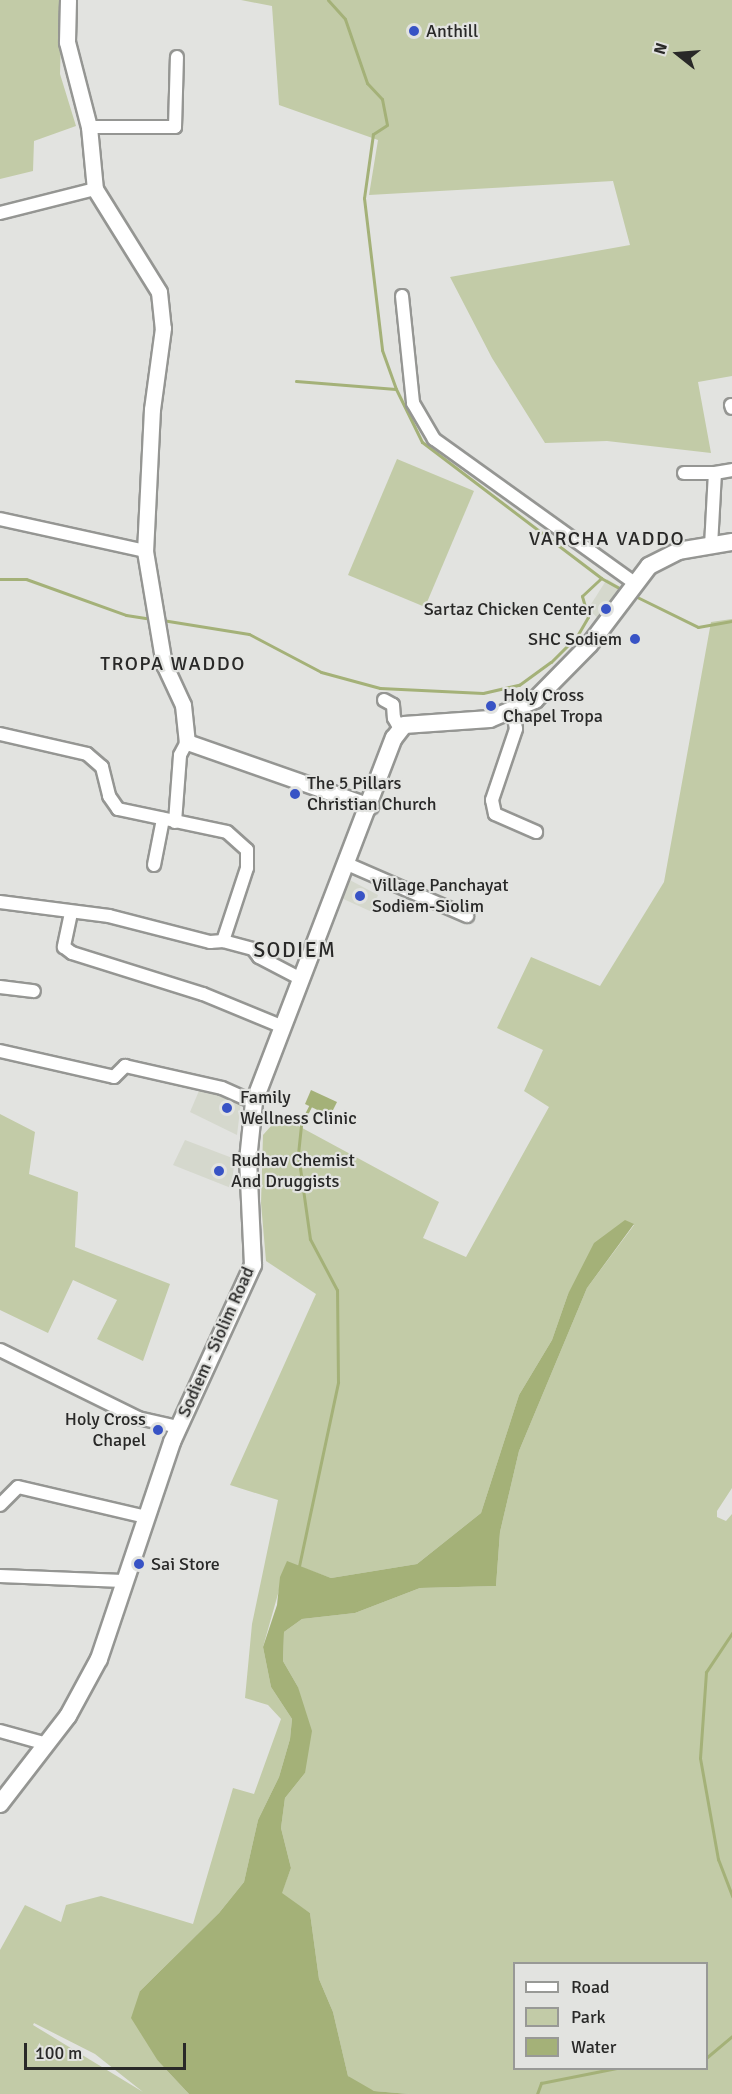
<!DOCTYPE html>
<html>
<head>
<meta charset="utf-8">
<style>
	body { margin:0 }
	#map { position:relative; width:732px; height:2094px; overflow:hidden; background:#e2e3e0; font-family:Signika,sans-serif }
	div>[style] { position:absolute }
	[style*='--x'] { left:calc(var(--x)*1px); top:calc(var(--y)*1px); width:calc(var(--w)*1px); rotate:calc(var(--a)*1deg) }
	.built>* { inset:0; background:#d5d8cd }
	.green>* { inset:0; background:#c2cba7 }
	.water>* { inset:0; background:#a4b178 }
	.stream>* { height:3px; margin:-1.5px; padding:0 1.5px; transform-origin:1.5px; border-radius:1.5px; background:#a4b178 }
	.roads { filter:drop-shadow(2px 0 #959693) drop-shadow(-2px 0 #959693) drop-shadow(0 2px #959693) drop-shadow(0 -2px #959693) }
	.minor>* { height:12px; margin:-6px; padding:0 6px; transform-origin:6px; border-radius:6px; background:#fff }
	.tertiary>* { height:15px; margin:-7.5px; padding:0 7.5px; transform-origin:7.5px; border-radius:7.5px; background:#fff }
	.secondary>* { height:16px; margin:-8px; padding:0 8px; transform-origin:8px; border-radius:8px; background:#fff }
	.dots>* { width:16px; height:16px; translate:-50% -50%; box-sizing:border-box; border:3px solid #e2e3e0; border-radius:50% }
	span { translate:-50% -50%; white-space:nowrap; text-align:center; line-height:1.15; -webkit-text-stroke:4.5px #e2e3e0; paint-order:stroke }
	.poi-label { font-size:18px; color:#292928 }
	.left { translate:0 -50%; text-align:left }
	.right { translate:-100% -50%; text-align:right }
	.street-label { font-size:18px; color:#292928 }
	.neighbourhood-label { font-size:20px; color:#292928; letter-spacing:1.5px }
	.quarter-label { font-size:21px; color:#292928; letter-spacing:1.5px }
	.legend { position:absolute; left:513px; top:1962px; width:195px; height:108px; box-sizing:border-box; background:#e2e3e0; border:2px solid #989996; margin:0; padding:8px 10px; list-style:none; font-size:18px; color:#292928 }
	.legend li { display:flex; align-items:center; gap:12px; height:30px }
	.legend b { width:30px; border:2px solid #989996 }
	.north { position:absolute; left:648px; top:24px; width:60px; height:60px; -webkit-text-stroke:4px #e2e3e0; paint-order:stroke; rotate:287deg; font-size:16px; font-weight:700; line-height:24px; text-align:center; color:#292928 }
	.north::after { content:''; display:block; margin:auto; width:21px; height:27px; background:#292928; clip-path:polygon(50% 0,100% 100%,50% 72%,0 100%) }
	.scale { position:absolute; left:24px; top:2043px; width:162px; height:27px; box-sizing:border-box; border:3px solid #292928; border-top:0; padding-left:8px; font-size:18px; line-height:21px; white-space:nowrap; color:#292928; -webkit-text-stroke:4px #e2e3e0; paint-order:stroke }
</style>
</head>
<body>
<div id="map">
	<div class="built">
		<i style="clip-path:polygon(607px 579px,625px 590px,601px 621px,588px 609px)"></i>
		<i style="clip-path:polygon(346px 878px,378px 895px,372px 912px,339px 897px)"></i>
		<i style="clip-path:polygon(201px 1086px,241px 1103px,237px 1135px,190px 1112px)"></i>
		<i style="clip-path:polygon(185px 1140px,235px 1159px,231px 1188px,173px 1165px)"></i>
	</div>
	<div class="green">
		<i style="clip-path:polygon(0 0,62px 0,60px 74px,76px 126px,34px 141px,33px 171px,0 179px)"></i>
		<i style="clip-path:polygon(241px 0,732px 0,732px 376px,698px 382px,711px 453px,607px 441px,545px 443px,492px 358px,450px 277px,630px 245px,613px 181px,369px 195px,378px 140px,279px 105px,272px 6px)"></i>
		<i style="clip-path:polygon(397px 459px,474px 491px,425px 607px,348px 575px)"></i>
		<i style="clip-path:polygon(evenodd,732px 619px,732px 1488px,717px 1511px,717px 1517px,726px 1521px,732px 1514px,732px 2094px,409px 2094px,374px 2091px,359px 2086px,348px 2076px,333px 2012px,319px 1979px,310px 1913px,281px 1894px,291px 1868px,281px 1828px,285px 1798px,305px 1773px,298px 1687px,283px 1661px,284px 1632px,302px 1619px,355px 1613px,420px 1588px,496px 1586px,500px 1532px,519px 1451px,587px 1288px,634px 1225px,625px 1221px,568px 1294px,552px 1340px,519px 1395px,481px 1513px,417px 1564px,331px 1578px,287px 1562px,263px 1647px,271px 1687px,292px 1719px,290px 1739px,279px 1777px,258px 1820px,244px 1882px,219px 1913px,140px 1991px,158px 2061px,189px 2094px,0 2094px,0 1950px,25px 1905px,61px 1922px,66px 1905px,101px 1896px,193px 1924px,233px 1788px,254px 1794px,281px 1719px,268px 1705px,245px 1698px,252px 1624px,278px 1500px,230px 1485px,316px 1294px,266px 1261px,261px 1203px,263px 1135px,280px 1116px,439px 1202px,423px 1238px,466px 1257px,549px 1107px,524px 1091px,543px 1050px,497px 1028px,531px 957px,600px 986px,664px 882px,711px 622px,732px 619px,514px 1964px,706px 1964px,706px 2068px,514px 2068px,514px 1964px,732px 619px,34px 2023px,95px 2054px,143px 2092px,33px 2025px,34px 2023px)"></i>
		<i style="clip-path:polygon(0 1114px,35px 1132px,29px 1174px,78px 1192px,75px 1247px,170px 1284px,143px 1361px,97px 1339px,117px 1300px,73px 1280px,48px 1333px,0 1310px)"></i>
	</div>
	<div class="water">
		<i style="clip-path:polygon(311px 1090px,337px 1102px,330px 1116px,305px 1104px)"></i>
		<i style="clip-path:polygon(625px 1220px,634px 1224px,587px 1288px,519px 1451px,500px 1532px,496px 1586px,420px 1588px,355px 1613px,302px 1619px,284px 1632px,283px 1661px,298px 1687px,312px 1731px,305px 1773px,285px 1798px,281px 1828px,291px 1868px,282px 1893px,310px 1913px,319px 1979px,333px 2012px,348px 2076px,374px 2091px,409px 2094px,189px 2094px,158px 2061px,131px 2018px,140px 1991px,219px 1913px,244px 1882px,258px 1820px,279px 1777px,290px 1739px,292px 1719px,271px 1687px,263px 1647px,277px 1605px,280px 1577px,287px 1561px,331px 1578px,417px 1564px,481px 1513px,519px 1395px,552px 1340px,568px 1294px,594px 1243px)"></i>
	</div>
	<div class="stream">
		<i style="--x:328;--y:0;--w:25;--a:48"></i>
		<i style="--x:345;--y:19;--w:68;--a:71"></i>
		<i style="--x:367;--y:83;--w:22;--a:47"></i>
		<i style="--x:382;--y:99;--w:26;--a:79"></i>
		<i style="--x:387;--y:125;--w:17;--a:147"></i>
		<i style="--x:373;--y:134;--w:65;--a:98"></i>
		<i style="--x:364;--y:198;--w:153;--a:83.2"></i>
		<i style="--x:382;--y:350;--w:41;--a:70.3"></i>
		<i style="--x:396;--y:389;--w:59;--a:63.9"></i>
		<i style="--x:422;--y:442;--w:225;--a:37.2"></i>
		<i style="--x:601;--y:578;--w:25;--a:29"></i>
		<i style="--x:296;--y:381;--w:100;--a:4.6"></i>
		<i style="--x:0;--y:579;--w:26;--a:0"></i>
		<i style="--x:26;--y:579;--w:106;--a:19.8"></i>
		<i style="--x:126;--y:615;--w:26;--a:9"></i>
		<i style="--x:635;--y:596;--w:70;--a:26.2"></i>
		<i style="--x:698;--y:627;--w:35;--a:-10"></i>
		<i style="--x:162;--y:620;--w:88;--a:9.1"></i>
		<i style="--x:249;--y:634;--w:81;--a:27.8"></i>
		<i style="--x:321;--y:672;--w:61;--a:15.2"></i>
		<i style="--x:380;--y:688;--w:103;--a:2.8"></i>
		<i style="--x:483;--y:693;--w:37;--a:-13"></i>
		<i style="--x:519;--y:685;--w:39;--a:-36"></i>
		<i style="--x:551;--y:662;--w:37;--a:-45"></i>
		<i style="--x:577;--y:636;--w:22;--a:-60"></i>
		<i style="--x:588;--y:617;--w:22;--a:-106"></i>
		<i style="--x:582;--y:596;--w:26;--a:-43"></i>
		<i style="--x:299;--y:1566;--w:188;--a:-78"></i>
		<i style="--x:338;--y:1382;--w:92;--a:-90.6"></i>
		<i style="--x:337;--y:1290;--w:58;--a:-117.9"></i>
		<i style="--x:310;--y:1239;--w:86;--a:-98"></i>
		<i style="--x:298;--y:1154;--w:30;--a:-84"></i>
		<i style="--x:301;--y:1124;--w:22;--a:-63"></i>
		<i style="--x:732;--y:1633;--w:47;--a:123.7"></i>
		<i style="--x:706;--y:1672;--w:86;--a:94"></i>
		<i style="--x:700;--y:1758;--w:103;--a:79.9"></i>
		<i style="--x:718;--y:1859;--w:40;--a:69"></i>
		<i style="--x:706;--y:2058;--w:34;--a:-40"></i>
		<i style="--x:537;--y:2094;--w:12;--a:-70"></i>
		<i style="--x:541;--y:2083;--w:77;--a:-11.2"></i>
	</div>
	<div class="roads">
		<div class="minor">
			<i style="--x:89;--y:127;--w:86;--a:0"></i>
			<i style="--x:175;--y:127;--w:70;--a:-88.4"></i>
			<i style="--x:0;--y:213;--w:98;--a:-14.2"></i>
			<i style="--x:402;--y:296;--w:108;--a:84.1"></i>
			<i style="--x:413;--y:403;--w:42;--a:59.7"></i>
			<i style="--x:434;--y:439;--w:245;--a:35.7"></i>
			<i style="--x:731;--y:405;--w:3;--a:72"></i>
			<i style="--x:684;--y:473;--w:31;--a:0"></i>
			<i style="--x:0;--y:519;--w:148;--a:12.4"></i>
			<i style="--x:711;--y:546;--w:73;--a:-86.9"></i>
			<i style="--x:715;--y:473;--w:17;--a:-10"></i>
			<i style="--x:384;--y:700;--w:10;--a:29"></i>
			<i style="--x:393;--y:705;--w:13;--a:86"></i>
			<i style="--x:394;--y:718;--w:13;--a:61"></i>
			<i style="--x:513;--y:712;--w:17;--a:80"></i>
			<i style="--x:516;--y:729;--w:75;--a:108.7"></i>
			<i style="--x:492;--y:800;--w:14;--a:78"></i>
			<i style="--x:495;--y:814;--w:45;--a:23.7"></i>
			<i style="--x:0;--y:734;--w:89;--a:12.9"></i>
			<i style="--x:87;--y:754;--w:20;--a:41"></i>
			<i style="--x:102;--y:767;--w:30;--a:76"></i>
			<i style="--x:109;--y:796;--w:16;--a:55"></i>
			<i style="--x:118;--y:809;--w:111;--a:11.9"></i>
			<i style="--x:227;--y:832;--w:27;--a:42"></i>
			<i style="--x:247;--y:850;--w:18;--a:90"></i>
			<i style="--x:247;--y:868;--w:77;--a:108.2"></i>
			<i style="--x:223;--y:941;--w:13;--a:176"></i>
			<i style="--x:210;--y:942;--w:104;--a:-165.6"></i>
			<i style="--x:109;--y:916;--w:110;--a:-172.7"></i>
			<i style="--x:175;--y:822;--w:67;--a:-85.7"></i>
			<i style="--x:180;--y:755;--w:15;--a:-62"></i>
			<i style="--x:347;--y:864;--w:131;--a:23.4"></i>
			<i style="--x:154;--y:865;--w:47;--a:-78.9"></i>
			<i style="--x:71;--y:913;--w:35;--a:102"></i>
			<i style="--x:64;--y:947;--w:10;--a:37"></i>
			<i style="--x:72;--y:953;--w:137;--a:17.4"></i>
			<i style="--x:203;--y:994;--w:87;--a:22.4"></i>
			<i style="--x:223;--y:941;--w:31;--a:15"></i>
			<i style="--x:253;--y:949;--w:10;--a:53"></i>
			<i style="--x:259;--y:957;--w:47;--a:27.6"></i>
			<i style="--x:0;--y:987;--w:34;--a:7"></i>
			<i style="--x:0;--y:1051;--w:117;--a:12.8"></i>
			<i style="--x:114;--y:1077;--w:16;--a:-45"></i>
			<i style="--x:125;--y:1066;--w:99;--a:12.8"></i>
			<i style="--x:222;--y:1088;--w:35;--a:24"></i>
			<i style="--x:0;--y:1350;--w:154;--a:26.2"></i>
			<i style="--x:138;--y:1418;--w:41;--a:12.7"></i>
			<i style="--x:0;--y:1505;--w:25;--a:-45"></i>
			<i style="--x:18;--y:1487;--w:131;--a:13.2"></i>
			<i style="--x:0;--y:1576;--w:123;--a:2.3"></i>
			<i style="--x:0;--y:1731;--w:49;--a:15.5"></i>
		</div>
		<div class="tertiary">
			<i style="--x:68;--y:0;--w:42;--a:91.4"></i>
			<i style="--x:67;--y:42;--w:88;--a:75.5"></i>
			<i style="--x:89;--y:127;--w:62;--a:84.5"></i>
			<i style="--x:95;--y:189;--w:121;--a:58.1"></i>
			<i style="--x:159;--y:292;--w:36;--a:84"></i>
			<i style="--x:163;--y:328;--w:82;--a:97.7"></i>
			<i style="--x:152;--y:409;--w:142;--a:92.8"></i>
			<i style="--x:145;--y:551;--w:115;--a:80.5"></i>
			<i style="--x:164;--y:664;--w:45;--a:65.1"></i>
			<i style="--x:183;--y:705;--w:37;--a:84"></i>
			<i style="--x:187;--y:742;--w:194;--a:19.3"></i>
		</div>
		<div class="secondary">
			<i style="--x:0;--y:1804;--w:111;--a:-52.3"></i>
			<i style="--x:68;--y:1716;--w:65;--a:-61.5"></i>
			<i style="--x:99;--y:1659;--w:229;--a:-71.4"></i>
			<i style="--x:172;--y:1442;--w:195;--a:-65.4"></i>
			<i style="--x:253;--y:1265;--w:105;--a:-92.7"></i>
			<i style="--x:248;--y:1160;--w:58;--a:-84.1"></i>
			<i style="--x:254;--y:1102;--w:390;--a:-69"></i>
			<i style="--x:394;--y:738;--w:16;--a:-52"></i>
			<i style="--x:404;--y:725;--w:86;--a:-4"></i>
			<i style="--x:490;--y:719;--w:49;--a:-22.9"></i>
			<i style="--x:535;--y:700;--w:78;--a:-45.5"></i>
			<i style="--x:590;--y:644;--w:98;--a:-52.9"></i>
			<i style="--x:649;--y:566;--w:33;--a:-27"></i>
			<i style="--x:678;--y:551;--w:55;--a:-9.5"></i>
		</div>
	</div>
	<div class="dots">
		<i style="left:414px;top:31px;background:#3853c5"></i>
		<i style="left:606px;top:609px;background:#3853c5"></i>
		<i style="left:635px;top:639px;background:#3853c5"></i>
		<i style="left:491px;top:706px;background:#3853c5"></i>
		<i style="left:295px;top:794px;background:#3853c5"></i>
		<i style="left:360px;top:896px;background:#3853c5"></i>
		<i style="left:227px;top:1108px;background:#3853c5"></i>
		<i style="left:219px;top:1171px;background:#3853c5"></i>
		<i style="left:158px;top:1430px;background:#3853c5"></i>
		<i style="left:139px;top:1564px;background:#3853c5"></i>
	</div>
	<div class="poi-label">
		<span class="left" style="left:426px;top:31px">Anthill</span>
		<span class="right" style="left:594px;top:609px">Sartaz Chicken Center</span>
		<span class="right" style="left:622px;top:639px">SHC Sodiem</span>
		<span class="left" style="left:503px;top:706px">Holy Cross<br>Chapel Tropa</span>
		<span class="left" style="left:307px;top:794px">The 5 Pillars<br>Christian Church</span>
		<span class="left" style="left:372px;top:896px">Village Panchayat<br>Sodiem-Siolim</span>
		<span class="left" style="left:240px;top:1108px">Family<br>Wellness Clinic</span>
		<span class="left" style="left:231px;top:1171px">Rudhav Chemist<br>And Druggists</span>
		<span class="right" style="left:146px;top:1430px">Holy Cross<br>Chapel</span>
		<span class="left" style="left:151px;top:1564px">Sai Store</span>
	</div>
	<div class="street-label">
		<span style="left:216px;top:1342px;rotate:-66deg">Sodiem - Siolim Road</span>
	</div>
	<div class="neighbourhood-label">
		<span style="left:607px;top:538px">VARCHA VADDO</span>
		<span style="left:173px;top:663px">TROPA WADDO</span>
	</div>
	<div class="quarter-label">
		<span style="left:295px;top:950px">SODIEM</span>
	</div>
	<ul class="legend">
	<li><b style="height:8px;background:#fff"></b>Road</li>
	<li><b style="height:16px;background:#c2cba7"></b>Park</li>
	<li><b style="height:16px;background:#a4b178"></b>Water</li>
	</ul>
	<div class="north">N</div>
	<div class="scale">100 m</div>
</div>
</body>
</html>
